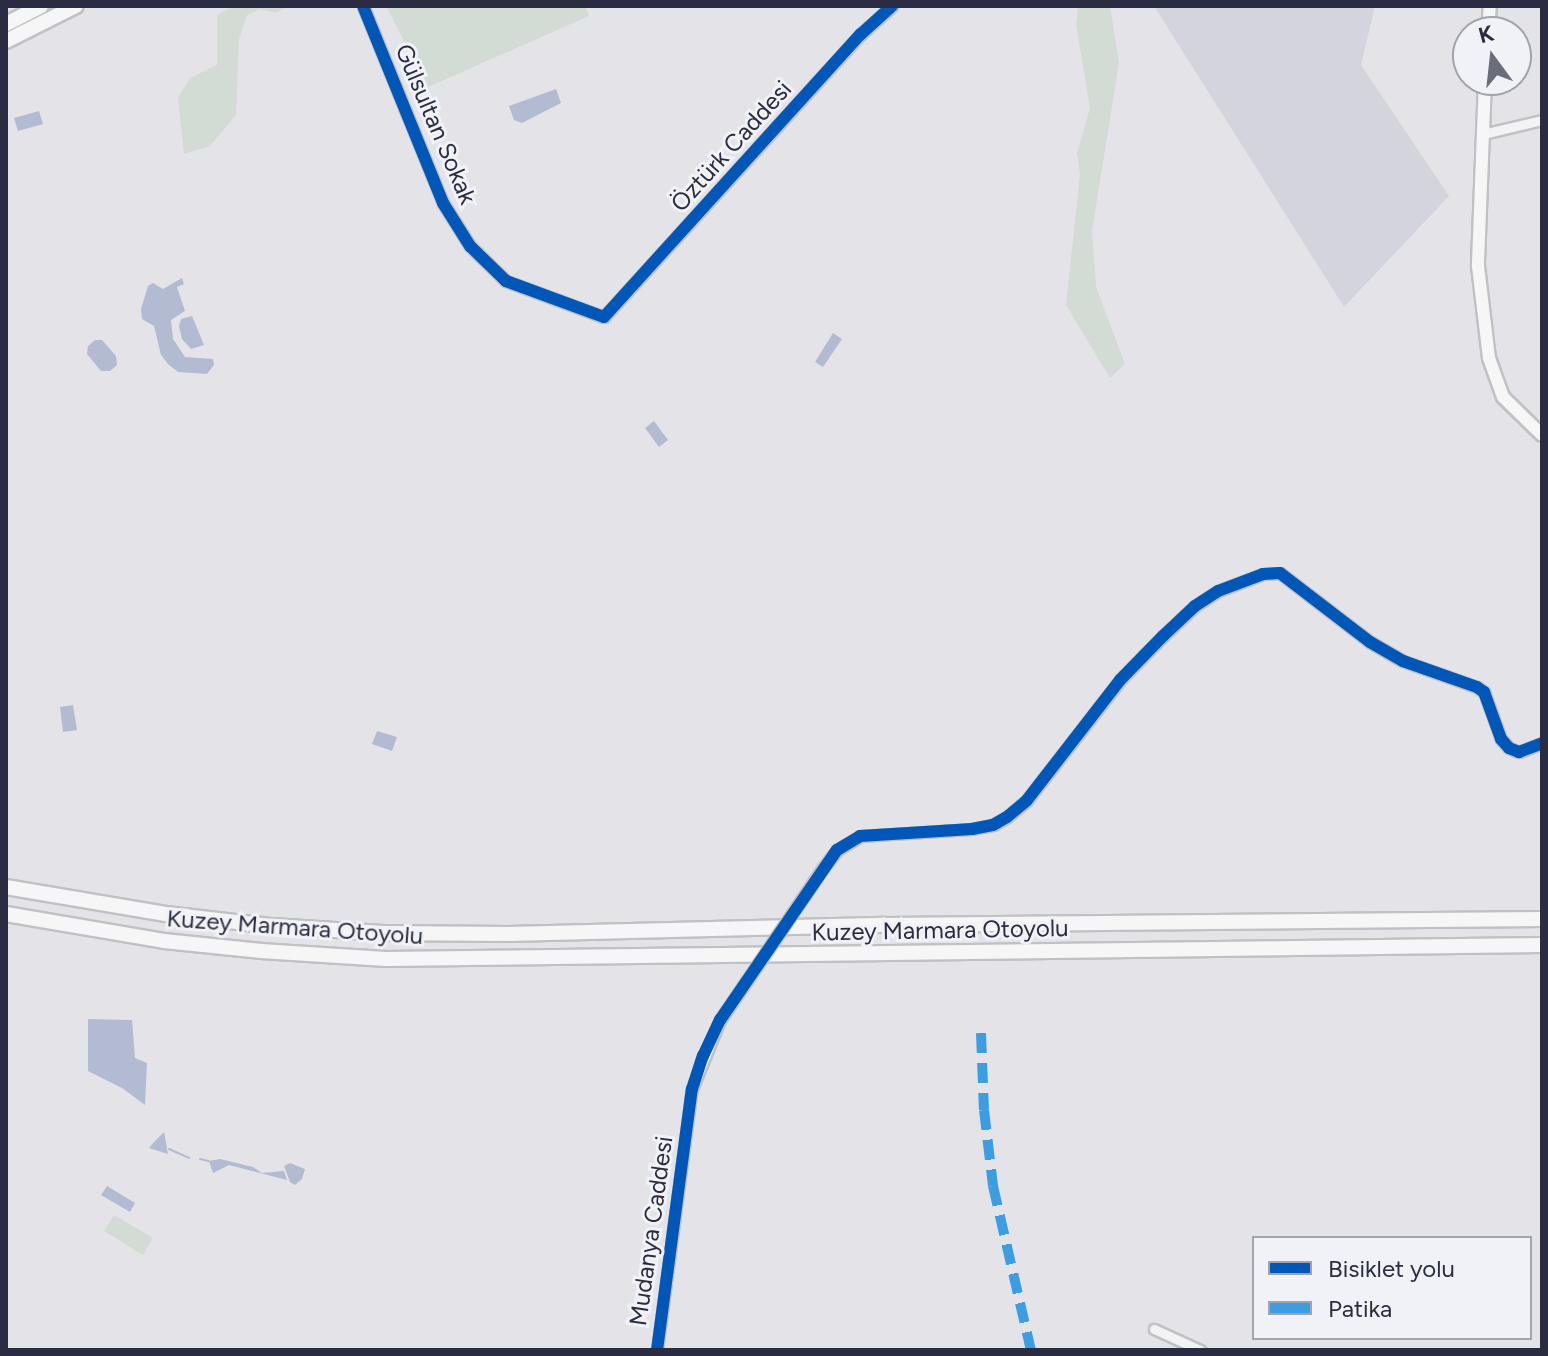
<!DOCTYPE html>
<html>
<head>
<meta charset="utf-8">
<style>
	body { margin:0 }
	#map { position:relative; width:1548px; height:1356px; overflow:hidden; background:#e4e4e8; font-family:Figtree,sans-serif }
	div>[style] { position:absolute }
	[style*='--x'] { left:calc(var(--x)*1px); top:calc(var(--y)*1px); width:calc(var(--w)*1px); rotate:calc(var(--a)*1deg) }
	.built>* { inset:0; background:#d4d5dc }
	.green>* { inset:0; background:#d2dbd4 }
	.water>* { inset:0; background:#b3bbd2 }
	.stream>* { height:2px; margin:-1px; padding:0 1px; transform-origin:1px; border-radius:1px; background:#b3bbd2 }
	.roads { filter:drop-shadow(2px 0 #c1c1c5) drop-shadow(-2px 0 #c1c1c5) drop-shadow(0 2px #c1c1c5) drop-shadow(0 -2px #c1c1c5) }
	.minor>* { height:9px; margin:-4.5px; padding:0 4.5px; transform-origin:4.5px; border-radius:4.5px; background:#f2f3f5 }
	.major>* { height:12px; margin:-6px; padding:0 6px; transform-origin:6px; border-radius:6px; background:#f6f6f7 }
	.highway>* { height:14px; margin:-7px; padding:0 7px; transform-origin:7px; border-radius:7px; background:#f6f6f7 }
	.bridges { filter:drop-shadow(2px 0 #c1c1c5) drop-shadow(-2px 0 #c1c1c5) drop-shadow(0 2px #c1c1c5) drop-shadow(0 -2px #c1c1c5) }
	.minor-bridge>* { height:9px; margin:-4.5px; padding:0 4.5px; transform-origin:4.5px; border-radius:4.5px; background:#f2f3f5 }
	.quiet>* { height:10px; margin-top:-5px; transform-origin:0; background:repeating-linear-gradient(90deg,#3d9de3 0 20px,transparent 0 30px) }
	.cycleway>* { height:12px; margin:-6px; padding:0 6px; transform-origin:6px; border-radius:6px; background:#0057b8 }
	span { translate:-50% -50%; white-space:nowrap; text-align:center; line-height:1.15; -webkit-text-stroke:6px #f1f2f7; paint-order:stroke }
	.street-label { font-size:24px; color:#2a2d41 }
	.frame { position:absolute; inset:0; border:8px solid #2a2d41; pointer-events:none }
	.legend { position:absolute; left:1252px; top:1236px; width:280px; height:104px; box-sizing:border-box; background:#f1f2f7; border:2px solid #a1a3ae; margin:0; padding:10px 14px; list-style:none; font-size:24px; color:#2a2d41 }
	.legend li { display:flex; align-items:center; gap:16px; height:40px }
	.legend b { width:40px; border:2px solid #a1a3ae }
	.north { position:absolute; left:1452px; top:16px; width:80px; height:80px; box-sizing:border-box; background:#f1f2f7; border:2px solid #a1a3ae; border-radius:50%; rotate:345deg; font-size:22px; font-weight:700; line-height:32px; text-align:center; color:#2a2d41 }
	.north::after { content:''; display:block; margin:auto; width:28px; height:36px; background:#6b6d7b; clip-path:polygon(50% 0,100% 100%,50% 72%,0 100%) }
</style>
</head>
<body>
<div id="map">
	<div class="built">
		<i style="clip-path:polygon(1154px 6px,1375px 6px,1361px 65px,1449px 196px,1344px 307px)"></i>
	</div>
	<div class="green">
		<i style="clip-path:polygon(233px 6px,289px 6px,276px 13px,260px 9px,247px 15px,239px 39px,236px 115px,210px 146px,184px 154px,178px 98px,190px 78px,217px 65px,217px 15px)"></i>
		<i style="clip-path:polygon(386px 6px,585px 6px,589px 16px,428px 87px)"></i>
		<i style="clip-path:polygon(1078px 6px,1110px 6px,1119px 63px,1092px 231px,1096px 287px,1125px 364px,1110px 378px,1066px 305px,1080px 174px,1077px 153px,1090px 108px,1076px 25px)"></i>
		<i style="clip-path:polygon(114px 1215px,153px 1238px,143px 1255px,104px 1231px)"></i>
	</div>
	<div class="water">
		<i style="clip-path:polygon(556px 89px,561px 103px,522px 123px,514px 120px,509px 106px)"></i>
		<i style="clip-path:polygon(39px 111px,43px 124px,18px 131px,14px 118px)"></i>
		<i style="clip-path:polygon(182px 278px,184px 284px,177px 287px,185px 311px,171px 320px,173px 339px,185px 357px,213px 359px,214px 365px,207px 374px,178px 372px,168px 364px,161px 355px,154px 326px,142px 319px,141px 309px,148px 286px,153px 283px,163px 289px)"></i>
		<i style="clip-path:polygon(192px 316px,204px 345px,191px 349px,182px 339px,179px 326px,181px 319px)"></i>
		<i style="clip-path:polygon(833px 333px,842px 339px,823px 367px,815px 362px)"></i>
		<i style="clip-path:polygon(95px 340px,102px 340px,116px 356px,117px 365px,110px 371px,101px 371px,87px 354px,88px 346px)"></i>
		<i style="clip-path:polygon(654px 421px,668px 440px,659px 447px,645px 428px)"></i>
		<i style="clip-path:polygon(73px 705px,77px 730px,63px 732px,60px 707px)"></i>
		<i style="clip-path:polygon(377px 731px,397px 737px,392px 751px,372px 744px)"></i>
		<i style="clip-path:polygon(88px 1019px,132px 1020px,135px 1058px,147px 1063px,145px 1105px,122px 1088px,88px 1071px)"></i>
		<i style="clip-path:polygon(164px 1132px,168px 1154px,149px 1148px,154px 1142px)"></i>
		<i style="clip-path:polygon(220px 1159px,253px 1167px,262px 1173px,284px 1171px,287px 1180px,229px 1165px,213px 1173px,209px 1161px)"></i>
		<i style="clip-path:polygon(290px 1163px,305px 1169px,302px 1179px,295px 1185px,290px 1182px,284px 1166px)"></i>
		<i style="clip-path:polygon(107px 1186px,135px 1203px,130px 1212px,101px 1195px)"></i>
	</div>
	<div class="stream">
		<i style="--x:169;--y:1149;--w:22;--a:24"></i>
		<i style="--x:200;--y:1159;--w:9;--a:13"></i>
	</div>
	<div class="roads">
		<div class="minor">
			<i style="--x:363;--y:6;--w:213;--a:67.9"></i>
			<i style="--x:443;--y:203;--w:51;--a:57.9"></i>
			<i style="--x:470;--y:246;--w:50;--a:44.2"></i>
			<i style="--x:506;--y:281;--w:104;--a:20.2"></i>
			<i style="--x:604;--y:317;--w:382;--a:-47.8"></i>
			<i style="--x:861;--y:34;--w:42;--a:-42.1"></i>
			<i style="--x:1483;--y:134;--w:61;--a:-13.3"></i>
			<i style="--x:823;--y:868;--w:23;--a:-52"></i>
			<i style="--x:837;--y:850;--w:27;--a:-31"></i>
			<i style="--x:860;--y:836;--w:112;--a:-3.6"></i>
			<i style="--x:972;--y:829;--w:21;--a:-11"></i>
			<i style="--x:993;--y:825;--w:16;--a:-30"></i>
			<i style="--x:1007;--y:817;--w:26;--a:-40"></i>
			<i style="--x:1027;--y:800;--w:152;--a:-52.2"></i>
			<i style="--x:1120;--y:680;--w:62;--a:-45.7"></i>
			<i style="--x:1163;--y:636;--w:44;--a:-43.2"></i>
			<i style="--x:1195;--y:606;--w:27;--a:-33"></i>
			<i style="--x:1218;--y:591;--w:48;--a:-20.7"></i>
			<i style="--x:1263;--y:574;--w:17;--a:-3"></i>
			<i style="--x:1280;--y:573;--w:113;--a:37.5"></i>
			<i style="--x:1370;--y:642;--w:38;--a:30"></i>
			<i style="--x:1403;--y:661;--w:78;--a:19.4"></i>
			<i style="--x:1477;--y:687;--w:9;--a:36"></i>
			<i style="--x:1484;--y:692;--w:50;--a:70.1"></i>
			<i style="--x:1501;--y:739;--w:12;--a:48"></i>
			<i style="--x:1509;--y:748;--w:11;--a:22"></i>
			<i style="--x:1519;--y:752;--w:25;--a:-21"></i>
			<i style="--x:1154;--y:1329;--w:51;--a:24.5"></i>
			<i style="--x:657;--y:1350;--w:263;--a:-82.4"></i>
			<i style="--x:692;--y:1089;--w:74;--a:-67.9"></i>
		</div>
		<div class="major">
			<i style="--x:1488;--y:32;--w:26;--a:-86"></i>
			<i style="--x:1485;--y:80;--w:186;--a:92.2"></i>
			<i style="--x:1478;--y:266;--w:93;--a:83.2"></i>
			<i style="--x:1489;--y:358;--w:41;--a:70.3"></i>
			<i style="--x:1503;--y:397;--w:54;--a:44.3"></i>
		</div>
		<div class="highway">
			<i style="--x:6;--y:24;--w:39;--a:-27"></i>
			<i style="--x:6;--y:41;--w:78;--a:-26.6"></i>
			<i style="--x:6;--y:887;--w:162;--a:9.6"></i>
			<i style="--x:166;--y:914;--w:107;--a:6.5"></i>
			<i style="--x:272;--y:926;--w:111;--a:3.6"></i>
			<i style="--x:383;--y:933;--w:125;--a:0.5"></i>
			<i style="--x:508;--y:934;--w:377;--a:-1.4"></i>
			<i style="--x:885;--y:925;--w:657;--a:-0.52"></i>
			<i style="--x:6;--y:914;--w:160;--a:9.7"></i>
			<i style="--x:164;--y:941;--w:98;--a:5.9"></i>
			<i style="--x:261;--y:951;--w:125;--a:3.7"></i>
			<i style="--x:386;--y:959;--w:1156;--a:-0.69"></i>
		</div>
	</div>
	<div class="bridges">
		<div class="minor-bridge">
			<i style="--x:720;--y:1020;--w:184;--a:-55.9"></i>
		</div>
	</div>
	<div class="quiet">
		<i style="--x:981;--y:1033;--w:77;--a:87.8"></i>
		<i style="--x:984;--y:1110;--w:77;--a:83.2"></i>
		<i style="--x:993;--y:1186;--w:168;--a:77"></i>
	</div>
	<div class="cycleway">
		<i style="--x:363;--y:6;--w:213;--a:67.9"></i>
		<i style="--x:443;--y:203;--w:51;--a:57.9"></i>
		<i style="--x:470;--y:246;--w:50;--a:44.2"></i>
		<i style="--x:506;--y:281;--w:104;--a:20.2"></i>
		<i style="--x:604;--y:317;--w:382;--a:-47.8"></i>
		<i style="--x:861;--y:34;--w:42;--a:-42.1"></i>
		<i style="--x:657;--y:1350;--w:263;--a:-82.4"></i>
		<i style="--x:692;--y:1089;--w:35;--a:-72"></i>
		<i style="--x:703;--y:1056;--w:40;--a:-65"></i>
		<i style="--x:720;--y:1020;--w:206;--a:-55.5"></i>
		<i style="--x:837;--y:850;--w:27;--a:-31"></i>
		<i style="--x:860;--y:836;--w:112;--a:-3.6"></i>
		<i style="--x:972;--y:829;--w:21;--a:-11"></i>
		<i style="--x:993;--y:825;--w:16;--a:-30"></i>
		<i style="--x:1007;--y:817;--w:26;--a:-40"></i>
		<i style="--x:1027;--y:800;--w:152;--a:-52.2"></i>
		<i style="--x:1120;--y:680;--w:62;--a:-45.7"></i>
		<i style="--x:1163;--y:636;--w:44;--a:-43.2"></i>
		<i style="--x:1195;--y:606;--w:27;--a:-33"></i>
		<i style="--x:1218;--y:591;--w:48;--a:-20.7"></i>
		<i style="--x:1263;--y:574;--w:17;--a:-3"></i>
		<i style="--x:1280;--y:573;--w:113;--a:37.5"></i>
		<i style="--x:1370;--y:642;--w:38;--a:30"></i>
		<i style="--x:1403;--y:661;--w:78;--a:19.4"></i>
		<i style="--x:1477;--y:687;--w:9;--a:36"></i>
		<i style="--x:1484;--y:692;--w:50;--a:70.1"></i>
		<i style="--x:1501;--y:739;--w:12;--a:48"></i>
		<i style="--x:1509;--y:748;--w:11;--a:22"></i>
		<i style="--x:1519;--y:752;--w:25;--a:-21"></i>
	</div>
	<div class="street-label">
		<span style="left:436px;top:124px;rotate:67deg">Gülsultan Sokak</span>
		<span style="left:731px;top:146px;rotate:-48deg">Öztürk Caddesi</span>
		<span style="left:295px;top:927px;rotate:4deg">Kuzey Marmara Otoyolu</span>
		<span style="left:940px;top:930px;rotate:-1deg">Kuzey Marmara Otoyolu</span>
		<span style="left:651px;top:1231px;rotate:-82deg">Mudanya Caddesi</span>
	</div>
	<div class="frame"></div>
	<ul class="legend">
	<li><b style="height:10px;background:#0057b8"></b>Bisiklet yolu</li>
	<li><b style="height:10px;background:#3d9de3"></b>Patika</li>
	</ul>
	<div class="north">K</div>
</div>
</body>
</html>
